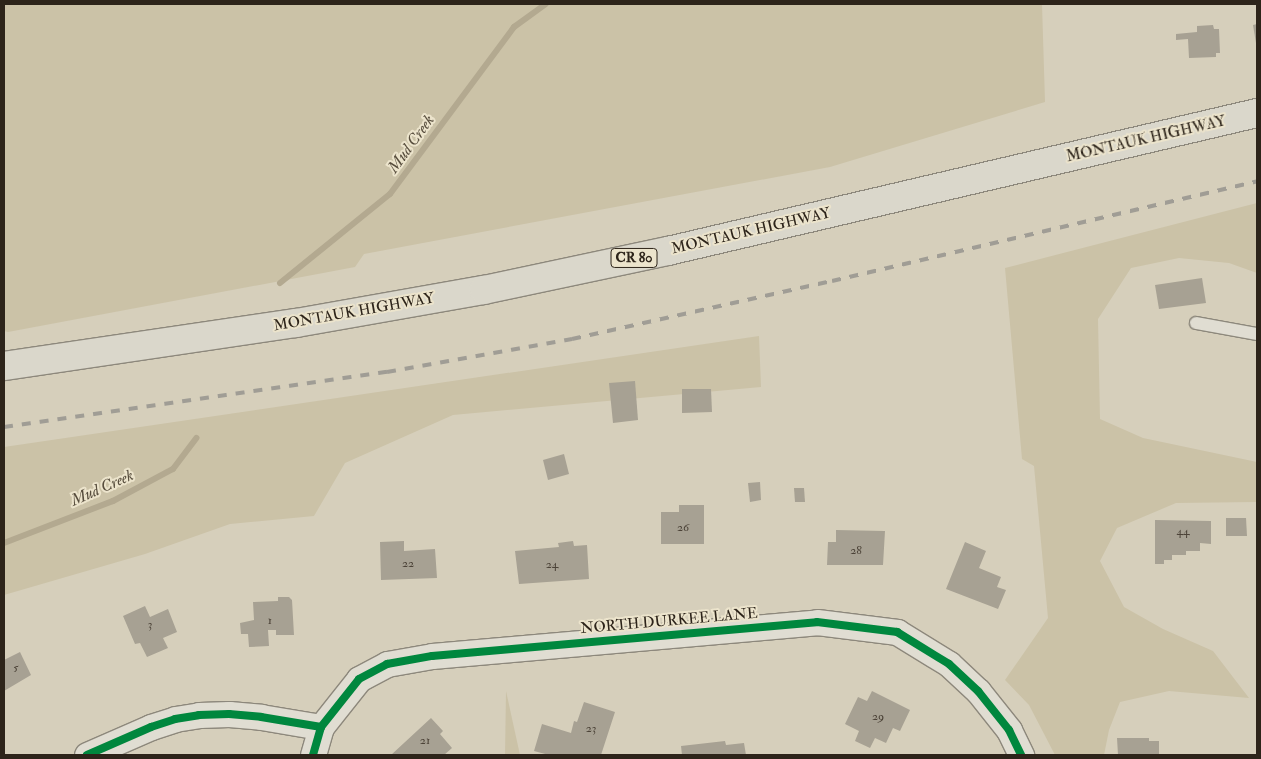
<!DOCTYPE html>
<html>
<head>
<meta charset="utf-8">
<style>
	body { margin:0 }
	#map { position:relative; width:1261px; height:759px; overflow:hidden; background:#d6cfbb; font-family:"IM FELL Double Pica",serif }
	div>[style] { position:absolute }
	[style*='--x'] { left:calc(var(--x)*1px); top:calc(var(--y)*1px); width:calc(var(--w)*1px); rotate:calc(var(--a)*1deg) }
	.green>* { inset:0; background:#cbc2a7 }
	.stream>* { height:6px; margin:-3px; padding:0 3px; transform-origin:3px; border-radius:3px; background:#b3a990 }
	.building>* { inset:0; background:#a7a193 }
	.roads { filter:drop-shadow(1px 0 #8d887c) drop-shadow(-1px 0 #8d887c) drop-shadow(0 1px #8d887c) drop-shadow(0 -1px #8d887c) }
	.service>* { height:12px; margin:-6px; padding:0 6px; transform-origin:6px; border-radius:6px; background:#e0ddd2 }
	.minor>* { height:25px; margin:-12.5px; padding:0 12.5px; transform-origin:12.5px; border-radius:12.5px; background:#e0ddd2 }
	.primary>* { height:28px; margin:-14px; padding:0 14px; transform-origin:14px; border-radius:14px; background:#dad7cb }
	.rail>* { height:4px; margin-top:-2px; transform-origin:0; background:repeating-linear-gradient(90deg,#a09d95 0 9px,transparent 0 18px) }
	.cycleway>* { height:8px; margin:-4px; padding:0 4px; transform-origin:4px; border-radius:4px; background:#00873e }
	span { translate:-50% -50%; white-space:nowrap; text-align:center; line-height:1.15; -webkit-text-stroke:4px #ece4cc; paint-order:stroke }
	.number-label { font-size:12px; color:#4c4338 }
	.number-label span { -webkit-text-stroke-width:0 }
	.shield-label span { padding:1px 4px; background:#ece4cc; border:1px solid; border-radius:4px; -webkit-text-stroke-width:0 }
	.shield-label { font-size:14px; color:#2d241a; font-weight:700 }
	.street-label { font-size:15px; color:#2d241a }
	.water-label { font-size:16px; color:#574d3d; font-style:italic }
	.frame { position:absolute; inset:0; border:5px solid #2d241a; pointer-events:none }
</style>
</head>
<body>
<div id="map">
	<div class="green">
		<i style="clip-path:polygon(4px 4px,1042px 4px,1045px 102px,830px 167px,364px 254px,355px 267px,8px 332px,4px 331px)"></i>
		<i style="clip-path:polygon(1257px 203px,1257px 273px,1229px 263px,1179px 258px,1131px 268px,1098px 319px,1100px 419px,1143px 438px,1257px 462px,1257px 509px,1256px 502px,1176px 503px,1117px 528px,1100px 561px,1124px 607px,1163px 629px,1213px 651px,1249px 698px,1169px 691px,1120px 702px,1109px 730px,1104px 755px,1055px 755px,1029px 705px,1005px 680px,1048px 618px,1034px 466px,1022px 459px,1005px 268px)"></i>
		<i style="clip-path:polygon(759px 336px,761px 387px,453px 415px,345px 463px,314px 516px,230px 524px,145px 554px,4px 595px,4px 447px)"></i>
		<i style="clip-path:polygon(506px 691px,520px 755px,505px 755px)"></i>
	</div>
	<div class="stream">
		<i style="--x:280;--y:283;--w:141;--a:-39"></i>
		<i style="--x:390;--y:194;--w:208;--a:-53.4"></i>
		<i style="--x:514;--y:27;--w:39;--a:-36"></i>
		<i style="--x:4;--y:543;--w:117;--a:-21.1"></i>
		<i style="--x:113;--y:501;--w:68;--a:-28.1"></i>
		<i style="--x:173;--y:469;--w:39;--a:-53"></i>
	</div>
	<div class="building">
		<i style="clip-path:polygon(1257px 24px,1257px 43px,1256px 43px,1253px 25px)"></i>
		<i style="clip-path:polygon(1213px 25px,1214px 29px,1219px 29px,1220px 53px,1216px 53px,1216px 57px,1189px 58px,1188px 39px,1176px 40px,1176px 34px,1197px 32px,1197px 26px)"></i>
		<i style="clip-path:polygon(1202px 278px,1206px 303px,1159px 309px,1155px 285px)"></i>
		<i style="clip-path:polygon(635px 381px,638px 420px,613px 423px,609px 383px)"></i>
		<i style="clip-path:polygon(682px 389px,711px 389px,712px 412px,682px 413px)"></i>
		<i style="clip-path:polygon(564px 454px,569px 474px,548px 480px,543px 460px)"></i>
		<i style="clip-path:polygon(760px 482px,761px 500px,750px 502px,748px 483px)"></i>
		<i style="clip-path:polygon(794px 488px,804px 488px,805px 502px,795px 502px)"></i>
		<i style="clip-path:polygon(679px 505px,704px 505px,704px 544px,661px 544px,661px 512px,679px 512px)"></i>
		<i style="clip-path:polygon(1226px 518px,1246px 518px,1247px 536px,1226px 536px)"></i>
		<i style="clip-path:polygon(1155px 520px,1211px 521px,1211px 544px,1200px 543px,1200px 551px,1186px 551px,1186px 555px,1172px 555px,1172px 560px,1164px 560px,1164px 564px,1155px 564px)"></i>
		<i style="clip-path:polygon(836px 530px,885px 531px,883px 565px,827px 565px,828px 542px,836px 542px)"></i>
		<i style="clip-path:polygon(404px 541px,404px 551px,435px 549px,437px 578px,381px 580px,380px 542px)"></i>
		<i style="clip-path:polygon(573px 541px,574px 546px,587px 545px,589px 579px,519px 584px,515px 551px,559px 547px,558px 543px)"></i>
		<i style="clip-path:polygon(965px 542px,986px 551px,979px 568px,1001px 577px,997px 587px,1006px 590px,998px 609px,946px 589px)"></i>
		<i style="clip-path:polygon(278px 597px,289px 597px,292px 600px,294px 635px,276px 635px,276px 630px,268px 630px,269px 646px,249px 647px,248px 634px,241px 634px,240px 623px,254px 620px,253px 602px,278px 601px)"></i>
		<i style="clip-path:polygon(145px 606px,150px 617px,168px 609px,177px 632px,163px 638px,168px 648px,147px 657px,140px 643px,135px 644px,123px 616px)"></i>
		<i style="clip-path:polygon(20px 652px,31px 675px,4px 691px,4px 660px)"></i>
		<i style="clip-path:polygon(872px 691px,910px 710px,900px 731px,893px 728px,886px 743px,875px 738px,870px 748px,855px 741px,859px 731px,845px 724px,858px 697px,867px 701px)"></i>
		<i style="clip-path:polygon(584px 702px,615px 712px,601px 755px,549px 755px,534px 751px,542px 724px,571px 733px,574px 721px,577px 722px)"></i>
		<i style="clip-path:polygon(431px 718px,443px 731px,440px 734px,452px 748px,444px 755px,391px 755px)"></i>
		<i style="clip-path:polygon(1117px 738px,1149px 738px,1149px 741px,1159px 741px,1159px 755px,1118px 755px)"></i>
		<i style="clip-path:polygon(725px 741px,726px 745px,744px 743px,746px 755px,682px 755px,681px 746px)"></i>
	</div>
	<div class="roads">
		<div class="service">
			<i style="--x:1196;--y:323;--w:62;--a:10.2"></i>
		</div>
		<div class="minor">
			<i style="--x:87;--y:755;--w:70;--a:-23.6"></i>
			<i style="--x:151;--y:727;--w:25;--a:-18"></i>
			<i style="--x:175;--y:719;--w:24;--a:-9"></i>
			<i style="--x:199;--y:715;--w:30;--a:-2"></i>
			<i style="--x:229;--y:714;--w:32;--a:5"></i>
			<i style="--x:261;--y:717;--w:61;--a:9.5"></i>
			<i style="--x:313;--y:755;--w:29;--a:-74"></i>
			<i style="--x:321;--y:727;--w:61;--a:-51.6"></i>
			<i style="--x:359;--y:679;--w:32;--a:-28"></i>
			<i style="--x:387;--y:664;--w:46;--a:-10.1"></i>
			<i style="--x:432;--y:656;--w:386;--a:-5"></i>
			<i style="--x:817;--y:622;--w:81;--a:7.1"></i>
			<i style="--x:897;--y:632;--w:61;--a:31.6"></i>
			<i style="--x:949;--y:664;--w:40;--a:43"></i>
			<i style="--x:978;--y:691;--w:50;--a:51.5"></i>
			<i style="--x:1009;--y:730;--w:28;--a:64"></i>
		</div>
		<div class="primary">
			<i style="--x:4;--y:366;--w:295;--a:-8.4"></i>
			<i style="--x:296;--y:323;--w:191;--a:-10"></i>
			<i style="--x:484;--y:290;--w:188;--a:-12"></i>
			<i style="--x:668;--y:251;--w:605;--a:-13.19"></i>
		</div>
	</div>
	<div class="rail">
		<i style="--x:4;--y:427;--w:387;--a:-8.2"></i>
		<i style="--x:387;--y:372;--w:188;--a:-10.1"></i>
		<i style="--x:572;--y:339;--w:266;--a:-12.6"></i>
		<i style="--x:832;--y:281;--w:437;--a:-13.2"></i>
	</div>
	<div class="cycleway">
		<i style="--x:87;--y:755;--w:70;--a:-23.6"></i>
		<i style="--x:151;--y:727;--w:25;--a:-18"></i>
		<i style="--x:175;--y:719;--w:24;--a:-9"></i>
		<i style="--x:199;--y:715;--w:30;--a:-2"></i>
		<i style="--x:229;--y:714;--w:32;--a:5"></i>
		<i style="--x:261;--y:717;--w:61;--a:9.5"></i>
		<i style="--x:313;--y:755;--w:29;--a:-74"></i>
		<i style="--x:321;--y:727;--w:61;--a:-51.6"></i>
		<i style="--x:359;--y:679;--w:32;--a:-28"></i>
		<i style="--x:387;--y:664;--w:46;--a:-10.1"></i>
		<i style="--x:432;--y:656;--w:386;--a:-5"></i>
		<i style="--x:817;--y:622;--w:81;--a:7.1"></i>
		<i style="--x:897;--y:632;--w:61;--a:31.6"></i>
		<i style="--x:949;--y:664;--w:40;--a:43"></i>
		<i style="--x:978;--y:691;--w:50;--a:51.5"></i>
		<i style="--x:1009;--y:730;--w:28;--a:64"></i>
	</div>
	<div class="number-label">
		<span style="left:683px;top:528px">26</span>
		<span style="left:1183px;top:532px">44</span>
		<span style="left:856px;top:551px">28</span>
		<span style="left:408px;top:564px">22</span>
		<span style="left:552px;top:565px">24</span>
		<span style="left:270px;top:621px">1</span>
		<span style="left:150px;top:625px">3</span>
		<span style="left:16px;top:668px">5</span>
		<span style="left:878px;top:717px">29</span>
		<span style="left:591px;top:729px">23</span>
		<span style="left:425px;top:741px">21</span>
	</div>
	<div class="shield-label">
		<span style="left:634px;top:258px">CR 80</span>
	</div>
	<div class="street-label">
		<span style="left:1146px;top:139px;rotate:-13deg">MONTAUK HIGHWAY</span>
		<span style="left:751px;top:231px;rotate:-13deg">MONTAUK HIGHWAY</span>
		<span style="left:354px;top:312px;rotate:-10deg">MONTAUK HIGHWAY</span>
		<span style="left:669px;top:621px;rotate:-5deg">NORTH DURKEE LANE</span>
	</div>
	<div class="water-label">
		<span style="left:411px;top:144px;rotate:-54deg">Mud Creek</span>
		<span style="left:102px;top:488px;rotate:-24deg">Mud Creek</span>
	</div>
	<div class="frame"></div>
</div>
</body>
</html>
